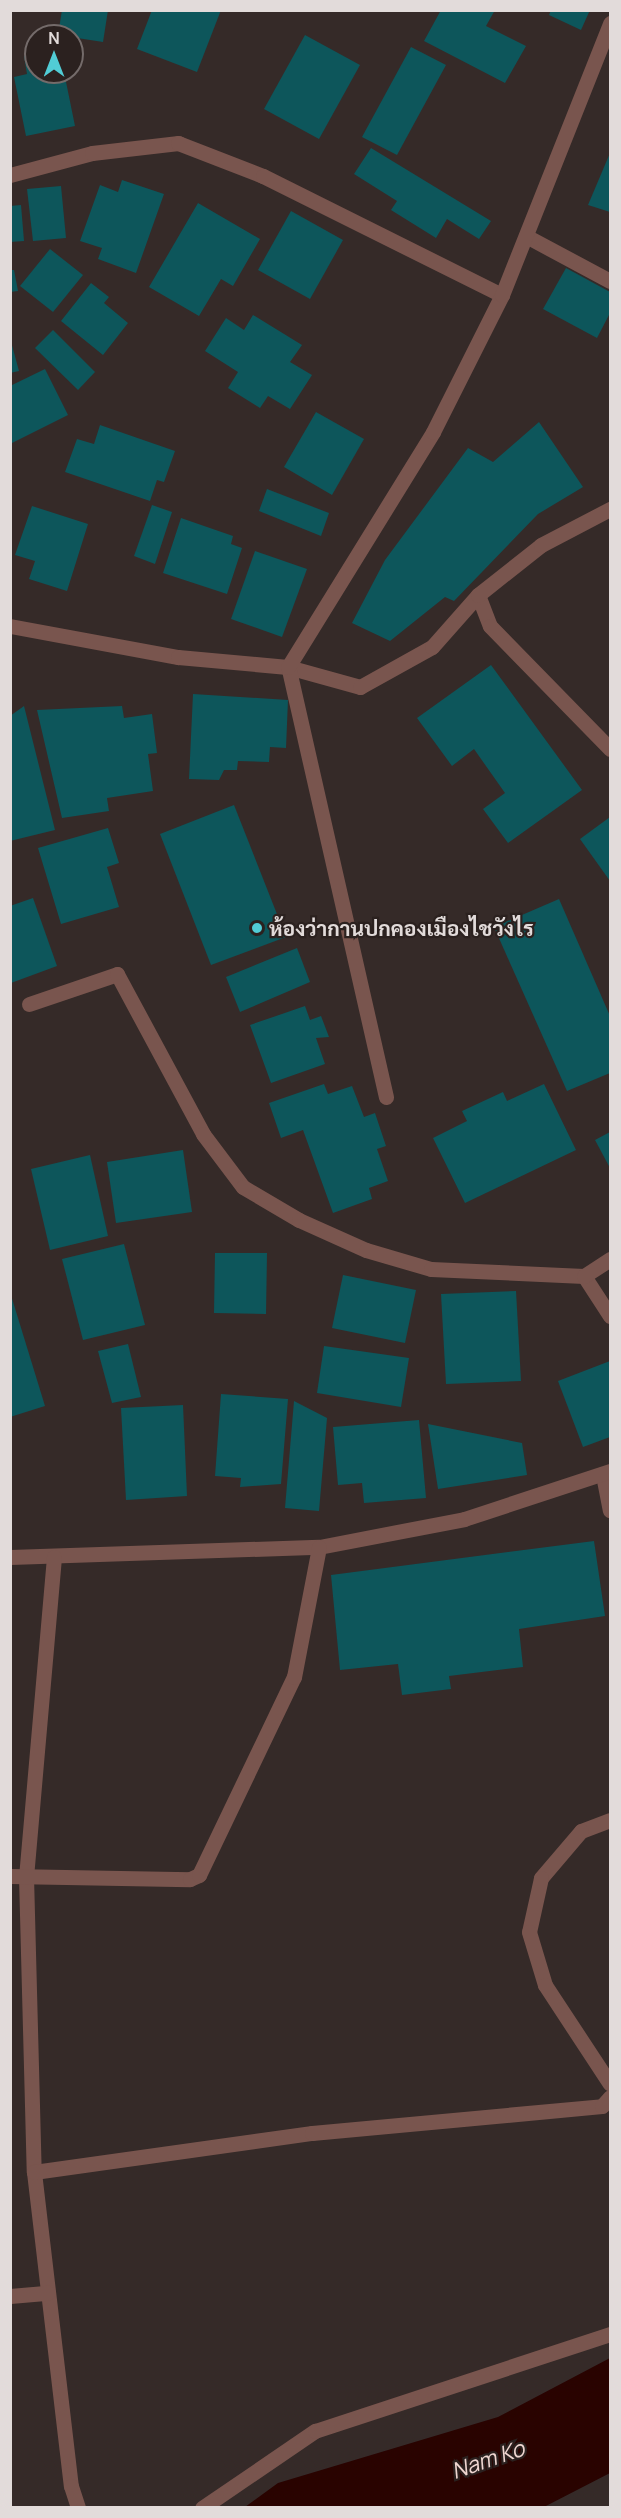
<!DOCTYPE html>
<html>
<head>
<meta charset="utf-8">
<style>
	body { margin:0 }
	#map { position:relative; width:621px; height:2518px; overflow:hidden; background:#352a28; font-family:Manrope,Sarabun,sans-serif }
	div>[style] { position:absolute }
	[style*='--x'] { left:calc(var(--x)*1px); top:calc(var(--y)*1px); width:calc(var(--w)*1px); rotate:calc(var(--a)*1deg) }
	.water>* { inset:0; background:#290300 }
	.building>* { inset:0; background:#0d565b }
	.minor>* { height:15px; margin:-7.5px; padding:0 7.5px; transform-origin:7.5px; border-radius:7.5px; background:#79554e }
	.dots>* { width:16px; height:16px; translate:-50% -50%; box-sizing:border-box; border:3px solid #2b211f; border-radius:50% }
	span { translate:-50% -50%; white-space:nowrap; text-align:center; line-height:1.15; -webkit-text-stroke:4.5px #2b211f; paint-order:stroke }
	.poi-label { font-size:21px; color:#e2dbda; font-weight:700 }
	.left { translate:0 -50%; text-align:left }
	.water-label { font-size:22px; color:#efd6d1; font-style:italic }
	.frame { position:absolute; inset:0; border:12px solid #e2dbda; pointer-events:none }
	.north { position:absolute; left:24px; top:24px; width:60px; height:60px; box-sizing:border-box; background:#2b211f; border:2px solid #746b6a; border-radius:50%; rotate:0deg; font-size:16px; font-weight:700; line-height:24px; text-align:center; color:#e2dbda }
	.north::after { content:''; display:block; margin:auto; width:21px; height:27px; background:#51ccd5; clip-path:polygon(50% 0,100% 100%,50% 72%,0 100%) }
</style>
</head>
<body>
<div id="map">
	<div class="water">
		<i style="clip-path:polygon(610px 2358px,610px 2473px,544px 2507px,245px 2507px,278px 2483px,498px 2417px)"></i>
	</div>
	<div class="building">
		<i style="clip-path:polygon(62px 10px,108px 10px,103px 42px,58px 35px)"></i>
		<i style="clip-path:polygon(152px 10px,221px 10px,197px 72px,137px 49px)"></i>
		<i style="clip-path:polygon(441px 10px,495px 10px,486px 26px,526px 46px,505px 83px,424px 41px)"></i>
		<i style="clip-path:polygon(551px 10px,590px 10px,581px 30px,549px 15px)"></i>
		<i style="clip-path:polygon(305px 35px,360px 65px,319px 139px,264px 109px)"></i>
		<i style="clip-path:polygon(411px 47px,446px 65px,397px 155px,362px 137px)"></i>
		<i style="clip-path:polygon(36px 53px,36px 72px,64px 72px,75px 126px,26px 136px,14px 77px,27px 74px,24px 56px)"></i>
		<i style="clip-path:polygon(371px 148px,491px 221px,479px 239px,447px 219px,436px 238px,391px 210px,397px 201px,354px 174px)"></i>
		<i style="clip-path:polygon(610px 153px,610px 212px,588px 205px)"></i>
		<i style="clip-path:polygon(122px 180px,164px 194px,136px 273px,98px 259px,102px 248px,80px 241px,100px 185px,118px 192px)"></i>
		<i style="clip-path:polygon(61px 186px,66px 238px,33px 241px,27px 189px)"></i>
		<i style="clip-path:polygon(198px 203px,260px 239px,233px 286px,221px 279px,199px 316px,149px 287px)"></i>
		<i style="clip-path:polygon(21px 205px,24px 241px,10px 242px,10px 206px)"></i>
		<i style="clip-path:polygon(291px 211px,343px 240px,310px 299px,258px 270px)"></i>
		<i style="clip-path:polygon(50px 249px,83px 275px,53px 312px,20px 286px)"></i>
		<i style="clip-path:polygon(566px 268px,610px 292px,610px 313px,597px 338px,543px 309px)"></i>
		<i style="clip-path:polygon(10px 270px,14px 270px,18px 291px,10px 292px)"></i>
		<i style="clip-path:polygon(91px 283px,109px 297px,104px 303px,128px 323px,103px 355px,61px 321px)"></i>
		<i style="clip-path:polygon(253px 315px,302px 345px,290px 362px,312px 375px,290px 409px,268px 396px,260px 408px,228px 388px,238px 372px,205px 351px,226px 318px,244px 330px)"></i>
		<i style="clip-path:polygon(53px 330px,95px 372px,78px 390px,35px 348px)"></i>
		<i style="clip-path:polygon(10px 338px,19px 371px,10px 373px)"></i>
		<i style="clip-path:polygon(45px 369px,68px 415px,10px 444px,10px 386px)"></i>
		<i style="clip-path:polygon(316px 412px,364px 439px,332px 495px,284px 467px)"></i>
		<i style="clip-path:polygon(539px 422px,583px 487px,538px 514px,454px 601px,445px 597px,390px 641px,352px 623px,385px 560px,468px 448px,493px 462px)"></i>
		<i style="clip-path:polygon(100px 425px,175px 451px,164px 482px,157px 480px,150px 501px,65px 472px,77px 439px,94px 444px)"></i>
		<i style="clip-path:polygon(267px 489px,329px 513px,321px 536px,259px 511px)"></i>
		<i style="clip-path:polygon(152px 505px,172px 512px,155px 564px,134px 556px)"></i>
		<i style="clip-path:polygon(32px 506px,88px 524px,67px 591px,29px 579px,35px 561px,15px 555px)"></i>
		<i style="clip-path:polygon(181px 518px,233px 536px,231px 544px,242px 548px,227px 594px,163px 573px)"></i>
		<i style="clip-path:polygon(255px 551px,307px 569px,282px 637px,231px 619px)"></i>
		<i style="clip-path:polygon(491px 665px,582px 790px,508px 843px,483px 809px,505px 793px,474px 749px,452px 766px,417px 718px)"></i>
		<i style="clip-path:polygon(193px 694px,288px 700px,286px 748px,270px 747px,269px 762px,238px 761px,237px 770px,224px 770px,219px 780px,189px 779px)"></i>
		<i style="clip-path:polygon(24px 706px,55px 830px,10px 841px,10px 716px)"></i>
		<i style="clip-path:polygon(122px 706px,124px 718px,152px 714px,157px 753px,148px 754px,153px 791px,107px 798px,109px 811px,62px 818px,37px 710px)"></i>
		<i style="clip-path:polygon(234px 805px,286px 937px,211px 965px,160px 834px)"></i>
		<i style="clip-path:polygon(610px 817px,610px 881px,580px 839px)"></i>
		<i style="clip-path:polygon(108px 828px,119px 863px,107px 867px,119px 907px,61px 924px,38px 848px)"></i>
		<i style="clip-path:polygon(33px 898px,57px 966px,11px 983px,10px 906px)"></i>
		<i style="clip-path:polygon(559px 899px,610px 1016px,610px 1073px,567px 1091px,494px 927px)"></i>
		<i style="clip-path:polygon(297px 948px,310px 982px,240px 1012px,226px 977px)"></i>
		<i style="clip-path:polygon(305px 1006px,310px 1020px,321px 1016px,329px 1037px,316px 1038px,325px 1064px,271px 1083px,250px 1025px)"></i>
		<i style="clip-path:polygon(324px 1084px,328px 1094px,352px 1086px,364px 1117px,375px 1113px,386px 1146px,377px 1149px,388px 1181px,369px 1188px,372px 1199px,333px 1213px,303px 1130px,281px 1138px,269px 1103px)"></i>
		<i style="clip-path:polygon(544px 1084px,576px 1150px,465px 1203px,433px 1138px,467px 1121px,462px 1111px,503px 1092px,507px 1101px)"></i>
		<i style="clip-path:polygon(610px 1132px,610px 1168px,595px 1140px)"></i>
		<i style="clip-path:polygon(183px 1150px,192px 1212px,116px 1223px,107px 1162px)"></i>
		<i style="clip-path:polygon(90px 1155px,108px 1236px,50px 1250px,31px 1169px)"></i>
		<i style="clip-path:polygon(124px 1244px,145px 1325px,83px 1340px,62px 1259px)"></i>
		<i style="clip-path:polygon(215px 1253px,267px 1253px,266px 1314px,214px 1313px)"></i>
		<i style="clip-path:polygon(343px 1275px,416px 1290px,405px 1343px,332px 1328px)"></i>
		<i style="clip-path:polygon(516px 1291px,521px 1381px,446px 1384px,441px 1294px)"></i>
		<i style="clip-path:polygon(10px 1292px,45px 1406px,10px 1417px)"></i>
		<i style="clip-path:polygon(128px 1344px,141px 1397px,112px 1403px,98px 1351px)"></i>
		<i style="clip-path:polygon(324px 1346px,409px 1358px,401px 1407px,317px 1393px)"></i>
		<i style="clip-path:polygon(610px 1361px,610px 1437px,583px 1447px,558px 1381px)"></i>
		<i style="clip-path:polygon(221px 1394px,288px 1399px,281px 1484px,240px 1487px,241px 1478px,215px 1476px)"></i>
		<i style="clip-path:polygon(294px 1401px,327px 1418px,319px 1511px,285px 1508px)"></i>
		<i style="clip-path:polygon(183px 1405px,187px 1496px,126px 1500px,121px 1408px)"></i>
		<i style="clip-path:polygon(419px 1420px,426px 1498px,364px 1503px,362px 1483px,338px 1485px,333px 1427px)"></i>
		<i style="clip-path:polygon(428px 1424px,522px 1443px,527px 1475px,438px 1489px)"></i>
		<i style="clip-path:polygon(594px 1541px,605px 1616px,519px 1629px,523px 1667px,449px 1676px,451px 1689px,402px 1695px,398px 1664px,340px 1670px,331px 1575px)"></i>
	</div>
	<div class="minor">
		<i style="--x:10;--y:175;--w:85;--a:-15"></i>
		<i style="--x:92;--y:153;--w:87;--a:-6.6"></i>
		<i style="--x:178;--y:143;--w:91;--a:21.2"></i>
		<i style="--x:263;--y:176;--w:267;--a:26.5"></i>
		<i style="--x:526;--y:236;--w:95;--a:28.2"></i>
		<i style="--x:478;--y:595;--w:33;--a:69"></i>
		<i style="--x:490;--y:626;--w:172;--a:45.7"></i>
		<i style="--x:10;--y:626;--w:171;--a:10.5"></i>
		<i style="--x:178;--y:657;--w:110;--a:5.2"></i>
		<i style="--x:288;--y:667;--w:75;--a:15.5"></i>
		<i style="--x:360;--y:687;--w:82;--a:-29.1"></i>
		<i style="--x:432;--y:647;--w:69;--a:-48.5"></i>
		<i style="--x:478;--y:595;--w:80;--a:-38.4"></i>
		<i style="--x:541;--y:545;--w:78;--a:-27.6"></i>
		<i style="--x:29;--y:1004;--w:93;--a:-18.8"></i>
		<i style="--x:117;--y:974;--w:182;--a:61.7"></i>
		<i style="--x:203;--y:1134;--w:66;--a:53"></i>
		<i style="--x:243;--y:1187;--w:65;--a:30.5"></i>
		<i style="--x:299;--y:1220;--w:73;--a:24.1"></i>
		<i style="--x:366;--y:1250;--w:68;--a:16.3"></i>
		<i style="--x:431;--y:1269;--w:153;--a:2.6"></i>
		<i style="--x:584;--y:1276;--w:48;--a:57"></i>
		<i style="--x:386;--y:1097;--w:441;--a:-102.8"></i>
		<i style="--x:288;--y:667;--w:276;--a:-58.3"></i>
		<i style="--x:433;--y:432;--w:153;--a:-63.3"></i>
		<i style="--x:502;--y:295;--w:293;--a:-68.3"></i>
		<i style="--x:584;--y:1276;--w:31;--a:-33"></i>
		<i style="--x:603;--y:1475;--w:36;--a:79"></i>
		<i style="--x:10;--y:1557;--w:309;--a:-1.9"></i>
		<i style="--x:319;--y:1547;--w:148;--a:-10.9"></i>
		<i style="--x:464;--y:1519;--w:154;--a:-18.2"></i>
		<i style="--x:54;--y:1557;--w:320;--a:95"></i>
		<i style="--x:26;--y:1876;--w:296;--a:88.5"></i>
		<i style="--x:34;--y:2172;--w:316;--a:83.3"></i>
		<i style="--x:71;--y:2486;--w:23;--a:72"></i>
		<i style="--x:610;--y:1820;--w:31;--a:159"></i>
		<i style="--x:581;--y:1831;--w:62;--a:130.4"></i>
		<i style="--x:541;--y:1878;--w:55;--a:102.5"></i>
		<i style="--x:529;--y:1932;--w:55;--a:73.2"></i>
		<i style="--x:545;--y:1985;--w:118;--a:56.7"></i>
		<i style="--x:10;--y:1876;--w:180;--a:1"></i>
		<i style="--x:190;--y:1879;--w:10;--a:-24"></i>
		<i style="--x:199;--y:1875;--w:220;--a:-64.4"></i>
		<i style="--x:294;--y:1677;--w:132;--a:-79.1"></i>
		<i style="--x:34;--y:2172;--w:281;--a:-8"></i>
		<i style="--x:312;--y:2133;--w:291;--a:-5.3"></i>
		<i style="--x:602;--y:2106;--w:12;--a:-48"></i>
		<i style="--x:10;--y:2296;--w:38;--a:-5"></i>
		<i style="--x:202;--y:2508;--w:137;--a:-34.3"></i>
		<i style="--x:315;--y:2431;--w:311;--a:-18.2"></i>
	</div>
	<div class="dots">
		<i style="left:257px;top:928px;background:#51ccd5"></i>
	</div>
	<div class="poi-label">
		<span class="left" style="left:269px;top:928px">ห้องว่ากานปกคองเมืองไชวังไร</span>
	</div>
	<div class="water-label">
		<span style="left:488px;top:2460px;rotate:-19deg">Nam Ko</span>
	</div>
	<div class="frame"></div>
	<div class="north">N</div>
</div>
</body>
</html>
